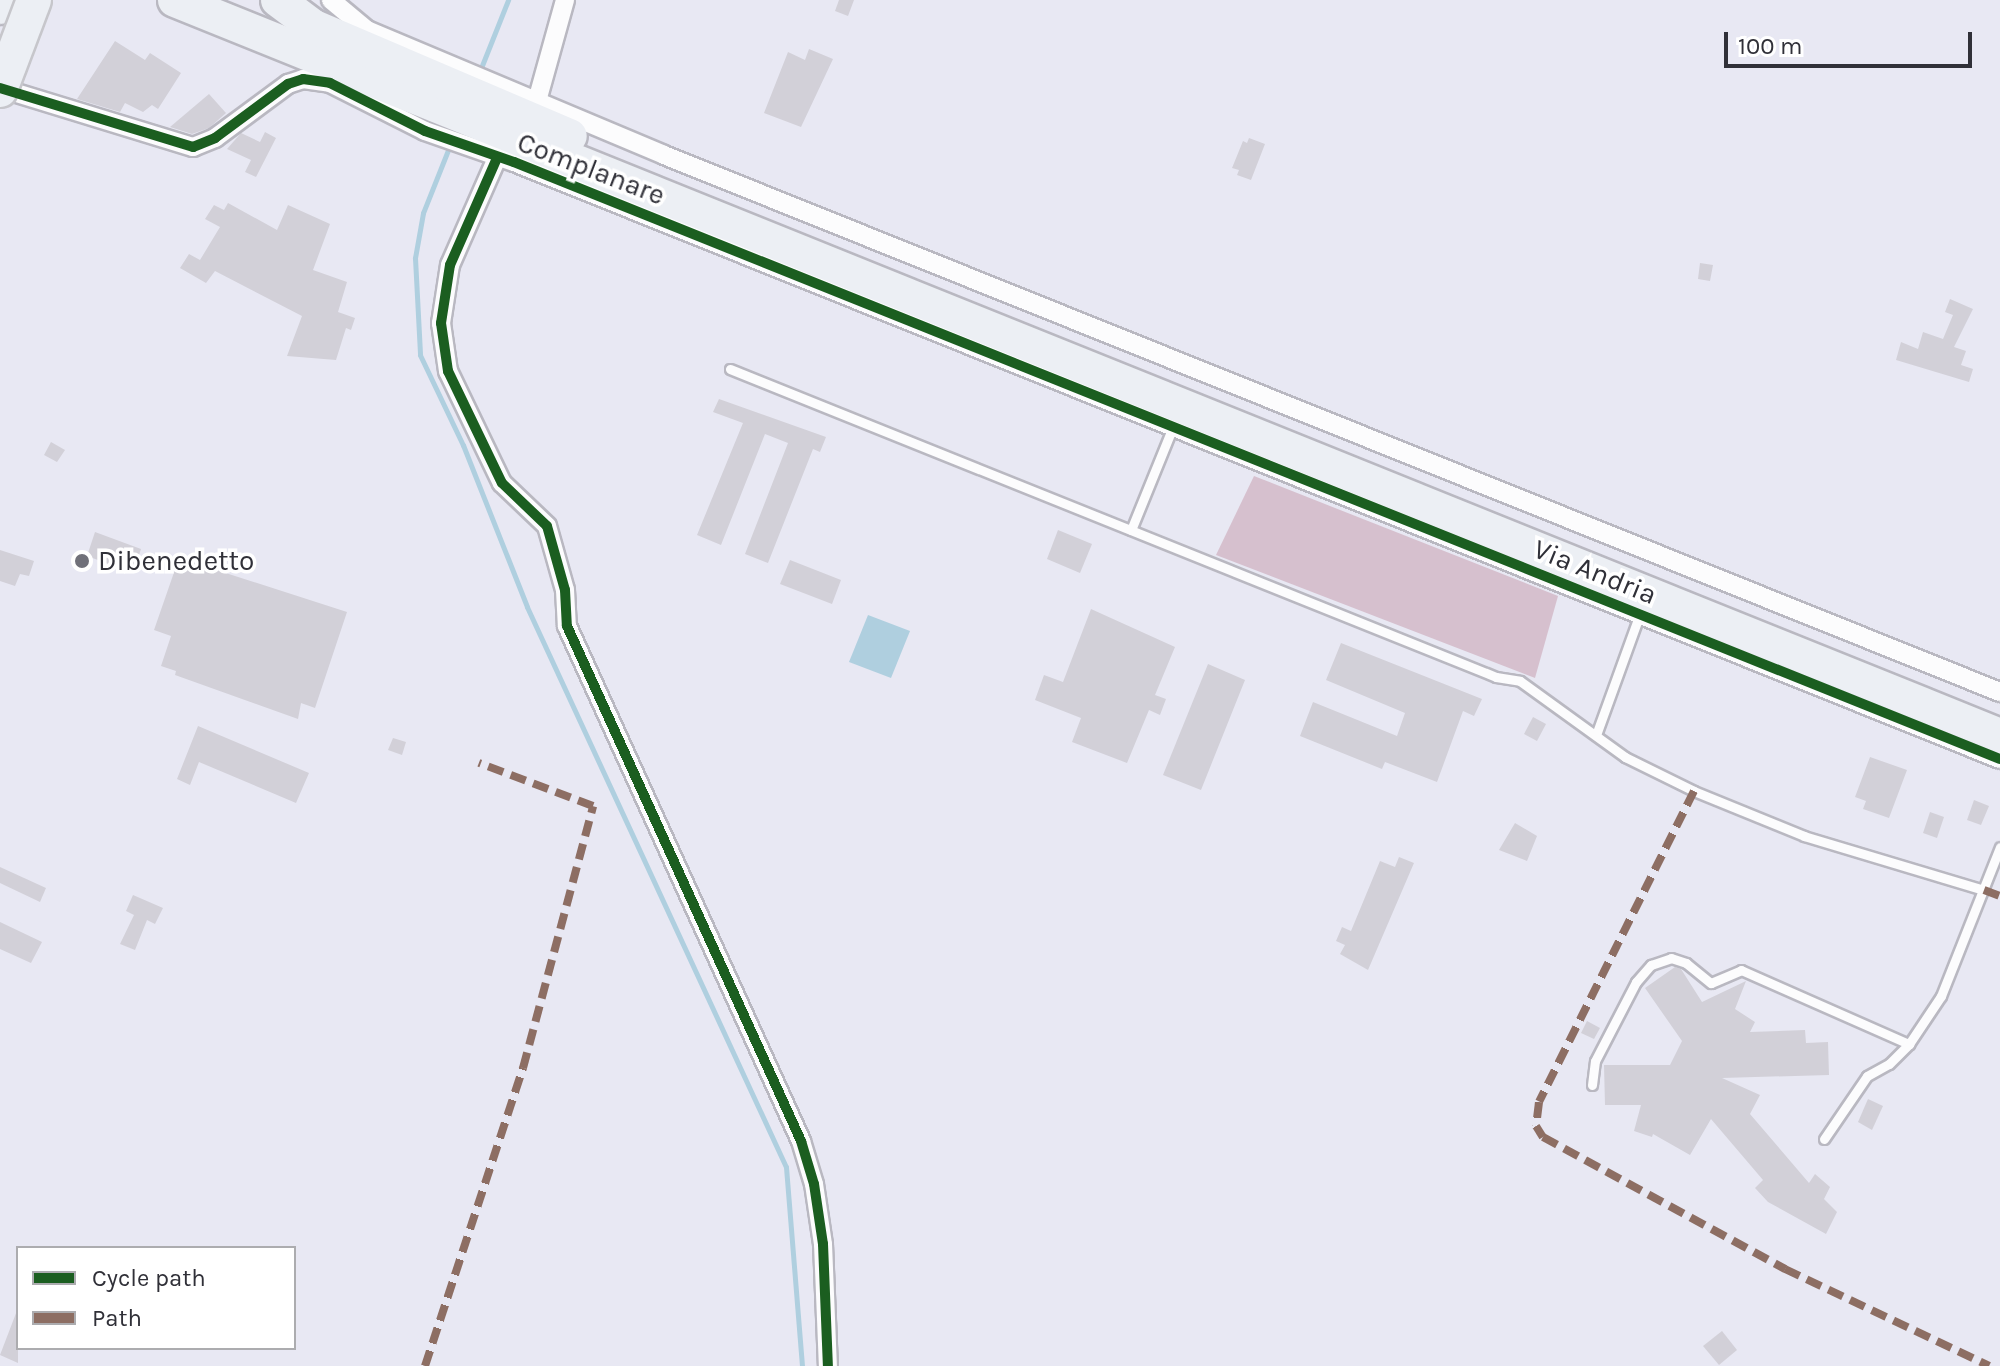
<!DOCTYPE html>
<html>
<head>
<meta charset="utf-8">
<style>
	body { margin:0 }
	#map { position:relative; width:2000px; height:1366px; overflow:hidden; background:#e8e8f3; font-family:Karla,sans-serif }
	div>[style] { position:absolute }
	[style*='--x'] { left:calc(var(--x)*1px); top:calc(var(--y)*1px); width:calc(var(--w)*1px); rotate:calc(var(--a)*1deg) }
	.forest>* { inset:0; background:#d6c0ce }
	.water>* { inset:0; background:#afcfdf }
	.stream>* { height:5px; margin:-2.5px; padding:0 2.5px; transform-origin:2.5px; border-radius:2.5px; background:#afcfdf }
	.building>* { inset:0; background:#d2d0d8 }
	.roads { filter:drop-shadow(2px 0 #b9b8c1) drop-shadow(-2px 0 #b9b8c1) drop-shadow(0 2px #b9b8c1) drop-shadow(0 -2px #b9b8c1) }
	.lane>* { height:9px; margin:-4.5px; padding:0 4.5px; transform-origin:4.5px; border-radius:4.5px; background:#fcfcfd }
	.street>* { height:18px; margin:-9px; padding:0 9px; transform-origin:9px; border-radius:9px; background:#fcfcfd }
	.highway>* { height:34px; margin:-17px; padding:0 17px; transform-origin:17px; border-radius:17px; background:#eceff4 }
	.bridges { filter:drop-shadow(2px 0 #c6c6cb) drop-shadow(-2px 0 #c6c6cb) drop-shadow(0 2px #c6c6cb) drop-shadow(0 -2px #c6c6cb) }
	.highway-bridge>* { height:34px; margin:-17px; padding:0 17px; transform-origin:17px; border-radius:17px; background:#eceff4 }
	.quiet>* { height:8px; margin-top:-4px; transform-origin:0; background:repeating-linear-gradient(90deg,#8d6e63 0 16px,transparent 0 24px) }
	.cycleway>* { height:10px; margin:-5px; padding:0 5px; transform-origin:5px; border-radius:5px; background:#1b5e20 }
	.dots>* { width:22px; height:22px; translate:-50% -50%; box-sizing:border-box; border:4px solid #fff; border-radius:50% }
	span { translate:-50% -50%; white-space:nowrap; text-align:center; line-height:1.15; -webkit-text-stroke:7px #fff; paint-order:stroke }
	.street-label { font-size:28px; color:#303038 }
	.poi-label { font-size:28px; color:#303038 }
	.left { translate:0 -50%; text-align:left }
	.legend { position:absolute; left:16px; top:1246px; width:280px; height:104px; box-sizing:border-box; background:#fff; border:2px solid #acacaf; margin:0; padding:10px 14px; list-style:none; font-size:24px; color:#303038 }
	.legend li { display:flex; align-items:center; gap:16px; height:40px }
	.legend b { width:40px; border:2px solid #acacaf }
	.scale { position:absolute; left:1724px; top:32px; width:248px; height:36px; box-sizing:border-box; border:4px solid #303038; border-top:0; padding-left:10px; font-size:24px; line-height:28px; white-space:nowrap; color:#303038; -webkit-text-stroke:6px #fff; paint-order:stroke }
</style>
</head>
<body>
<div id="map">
	<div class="forest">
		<i style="clip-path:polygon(1254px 476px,1558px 596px,1535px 678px,1216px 555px)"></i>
	</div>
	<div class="water">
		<i style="clip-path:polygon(868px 615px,910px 631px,891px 678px,849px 662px)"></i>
	</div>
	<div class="stream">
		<i style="--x:479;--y:73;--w:79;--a:-68.3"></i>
		<i style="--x:450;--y:145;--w:73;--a:111.7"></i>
		<i style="--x:423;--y:213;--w:46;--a:100.1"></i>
		<i style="--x:415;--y:258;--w:97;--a:87"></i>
		<i style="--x:420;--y:355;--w:100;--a:64.5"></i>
		<i style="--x:463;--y:445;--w:174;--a:68.4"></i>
		<i style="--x:527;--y:607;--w:617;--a:65.18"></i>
		<i style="--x:786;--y:1167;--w:200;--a:85.4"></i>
	</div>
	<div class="building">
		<i style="clip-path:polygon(839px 0,854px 0,848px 16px,835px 11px)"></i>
		<i style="clip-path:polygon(115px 41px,145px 60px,150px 53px,181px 73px,158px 109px,152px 105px,143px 112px,125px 103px,120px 112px,77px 99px)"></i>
		<i style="clip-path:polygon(809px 49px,833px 59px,801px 127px,764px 113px,788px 52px,805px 60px)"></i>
		<i style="clip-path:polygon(209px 94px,226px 113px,209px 128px,192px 134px,170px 127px)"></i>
		<i style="clip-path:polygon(265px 132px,276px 138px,256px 177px,245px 172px,251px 160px,227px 149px,241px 133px,260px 142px)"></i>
		<i style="clip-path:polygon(1249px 138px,1265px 144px,1251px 180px,1237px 175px,1239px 170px,1232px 168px,1243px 141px,1247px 143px)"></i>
		<i style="clip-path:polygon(228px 203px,277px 230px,288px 205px,330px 224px,313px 270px,347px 282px,338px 312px,355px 318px,351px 330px,346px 328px,336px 360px,287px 356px,302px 316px,215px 271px,206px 283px,180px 268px,189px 254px,200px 260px,220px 227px,205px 219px,214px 205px,224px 210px)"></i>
		<i style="clip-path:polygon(1700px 263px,1713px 265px,1710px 281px,1698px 279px)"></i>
		<i style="clip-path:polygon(1950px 299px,1973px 309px,1954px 347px,1966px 351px,1961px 365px,1973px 369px,1969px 382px,1896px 360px,1901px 342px,1918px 349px,1923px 332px,1943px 339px,1953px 315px,1945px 312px)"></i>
		<i style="clip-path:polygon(719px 399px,826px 437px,820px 452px,813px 449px,768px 563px,745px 554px,788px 443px,765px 434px,721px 545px,697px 535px,743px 423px,713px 412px)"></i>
		<i style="clip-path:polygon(51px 442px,65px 450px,57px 462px,44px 455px)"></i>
		<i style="clip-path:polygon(1058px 530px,1092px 544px,1080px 573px,1047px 559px)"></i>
		<i style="clip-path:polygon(95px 532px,141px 549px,133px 573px,87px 556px)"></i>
		<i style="clip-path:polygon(0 550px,34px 561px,29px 576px,20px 574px,15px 586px,0 581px)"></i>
		<i style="clip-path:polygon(179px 558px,347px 612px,315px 708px,301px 703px,298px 719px,175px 675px,176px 671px,161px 666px,171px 636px,154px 630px)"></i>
		<i style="clip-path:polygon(790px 560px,841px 580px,832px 604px,780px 584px)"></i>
		<i style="clip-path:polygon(1091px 609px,1175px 647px,1155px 695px,1166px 699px,1160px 715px,1149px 710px,1127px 763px,1072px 742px,1081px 718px,1035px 700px,1044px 675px,1063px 682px)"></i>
		<i style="clip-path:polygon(1341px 643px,1482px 699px,1474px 716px,1463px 711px,1437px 782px,1385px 762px,1382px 769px,1300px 736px,1313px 702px,1397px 736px,1405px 713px,1326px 680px)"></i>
		<i style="clip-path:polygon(1208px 664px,1245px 680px,1201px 790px,1163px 775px)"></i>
		<i style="clip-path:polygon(1533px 717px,1546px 724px,1537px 741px,1524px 734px)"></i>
		<i style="clip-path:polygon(198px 726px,309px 773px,296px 803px,199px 762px,190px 785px,177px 779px)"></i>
		<i style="clip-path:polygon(393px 738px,406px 742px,402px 755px,388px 750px)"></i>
		<i style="clip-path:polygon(1870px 757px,1907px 770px,1889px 818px,1863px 809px,1866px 801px,1855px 797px)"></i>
		<i style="clip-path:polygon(1974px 800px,1989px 806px,1981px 825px,1967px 820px)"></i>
		<i style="clip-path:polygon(1930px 812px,1944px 817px,1937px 838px,1923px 833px)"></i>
		<i style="clip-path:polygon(1515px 823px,1537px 836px,1527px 861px,1499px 850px)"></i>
		<i style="clip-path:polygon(1399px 857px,1414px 863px,1368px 970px,1340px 954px,1345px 945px,1336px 941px,1342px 927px,1351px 931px,1380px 861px,1395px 867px)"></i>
		<i style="clip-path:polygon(0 867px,46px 888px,40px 902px,0 883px)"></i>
		<i style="clip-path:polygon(133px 895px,163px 908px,155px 924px,147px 920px,135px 950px,120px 944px,134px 915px,126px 911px)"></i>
		<i style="clip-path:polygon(0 922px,42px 942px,31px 963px,0 949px)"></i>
		<i style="clip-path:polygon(1675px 967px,1681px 969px,1702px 1002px,1746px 981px,1735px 1009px,1755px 1022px,1750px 1032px,1805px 1030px,1806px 1043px,1828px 1042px,1829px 1075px,1722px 1078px,1760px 1095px,1750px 1114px,1809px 1183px,1815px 1174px,1830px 1187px,1824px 1199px,1837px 1212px,1826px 1234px,1768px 1202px,1755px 1188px,1763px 1180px,1711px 1119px,1690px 1155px,1653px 1134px,1652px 1137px,1634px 1131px,1641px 1105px,1605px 1105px,1604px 1065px,1670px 1065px,1682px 1041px,1645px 988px)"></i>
		<i style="clip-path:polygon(1587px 1021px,1600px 1028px,1594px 1039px,1581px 1033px)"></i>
		<i style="clip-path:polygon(1868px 1099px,1883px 1106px,1872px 1130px,1858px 1122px)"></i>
		<i style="clip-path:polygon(18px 1308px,18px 1363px,0 1355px)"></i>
		<i style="clip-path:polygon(1722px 1331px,1737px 1350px,1719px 1365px,1703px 1346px)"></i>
	</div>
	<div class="roads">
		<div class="lane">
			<i style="--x:730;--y:369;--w:826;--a:21.9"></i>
			<i style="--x:1496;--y:677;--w:24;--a:9"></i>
			<i style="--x:1520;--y:681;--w:130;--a:35.9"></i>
			<i style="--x:1625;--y:757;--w:77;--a:26.2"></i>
			<i style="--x:1694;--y:791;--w:119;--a:22.2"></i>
			<i style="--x:1804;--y:836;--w:188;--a:16.7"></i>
			<i style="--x:1131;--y:530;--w:109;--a:-67.9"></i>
			<i style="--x:1596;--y:735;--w:127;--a:-70.1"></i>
			<i style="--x:1592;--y:1085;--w:24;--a:-83"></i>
			<i style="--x:1595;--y:1061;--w:89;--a:-62.6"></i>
			<i style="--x:1636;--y:982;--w:23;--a:-49"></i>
			<i style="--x:1651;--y:965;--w:21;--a:-19"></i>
			<i style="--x:1671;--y:958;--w:16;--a:18"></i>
			<i style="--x:1686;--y:963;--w:32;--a:39"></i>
			<i style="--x:1711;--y:983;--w:33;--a:-23"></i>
			<i style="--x:1741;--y:970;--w:184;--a:23.8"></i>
			<i style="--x:1824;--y:1139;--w:76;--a:-55.7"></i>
			<i style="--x:1867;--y:1076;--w:25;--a:-29"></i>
			<i style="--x:1889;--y:1064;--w:28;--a:-45"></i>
			<i style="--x:1909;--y:1044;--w:58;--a:-56.3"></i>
			<i style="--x:1941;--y:996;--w:160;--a:-68.4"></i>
		</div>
		<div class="street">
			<i style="--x:331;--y:0;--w:47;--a:39.8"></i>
			<i style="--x:367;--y:30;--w:322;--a:22.8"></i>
			<i style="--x:664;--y:155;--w:1440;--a:21.9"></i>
			<i style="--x:0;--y:88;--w:202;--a:17"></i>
			<i style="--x:193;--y:147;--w:24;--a:-22"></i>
			<i style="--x:215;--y:138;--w:91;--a:-36.5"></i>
			<i style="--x:288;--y:84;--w:16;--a:-18"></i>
			<i style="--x:303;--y:79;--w:27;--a:8"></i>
			<i style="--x:330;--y:83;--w:106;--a:26.8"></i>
			<i style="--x:425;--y:131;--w:94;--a:19.2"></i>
			<i style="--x:514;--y:162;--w:1601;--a:21.89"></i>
			<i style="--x:537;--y:101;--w:105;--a:-74.5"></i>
			<i style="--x:497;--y:158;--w:117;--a:113.7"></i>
			<i style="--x:450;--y:265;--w:59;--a:98.8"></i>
			<i style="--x:441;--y:323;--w:49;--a:81.7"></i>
			<i style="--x:448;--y:371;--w:124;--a:64.3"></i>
			<i style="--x:502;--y:483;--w:62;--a:43.7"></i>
			<i style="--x:547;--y:526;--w:66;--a:74.3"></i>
			<i style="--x:565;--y:590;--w:36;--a:87"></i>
			<i style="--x:567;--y:626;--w:566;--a:65.56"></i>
			<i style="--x:801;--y:1141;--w:45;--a:73.2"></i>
			<i style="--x:814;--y:1184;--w:61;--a:81.5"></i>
			<i style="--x:823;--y:1244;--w:122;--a:87.7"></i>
		</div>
		<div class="highway">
			<i style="--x:175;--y:0;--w:1968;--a:21.96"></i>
			<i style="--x:278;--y:0;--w:45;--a:36.9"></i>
			<i style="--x:314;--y:27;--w:278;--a:23.1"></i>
			<i style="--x:0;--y:7;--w:8;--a:-67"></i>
		</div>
	</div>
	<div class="bridges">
		<div class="highway-bridge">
			<i style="--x:0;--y:90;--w:96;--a:-69.3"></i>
		</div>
	</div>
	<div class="quiet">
		<i style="--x:1694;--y:791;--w:347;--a:116.5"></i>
		<i style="--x:1539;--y:1102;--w:24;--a:97"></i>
		<i style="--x:1536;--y:1126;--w:13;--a:58"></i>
		<i style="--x:1543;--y:1137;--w:276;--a:28.6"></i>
		<i style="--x:1785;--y:1269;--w:226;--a:25.4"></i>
		<i style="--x:1984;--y:890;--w:17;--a:21"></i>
		<i style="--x:425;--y:1366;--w:314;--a:-71.8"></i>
		<i style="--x:523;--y:1068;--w:271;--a:-75"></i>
		<i style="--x:593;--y:806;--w:122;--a:-159.3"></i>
	</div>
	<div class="cycleway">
		<i style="--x:0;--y:88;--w:202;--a:17"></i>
		<i style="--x:193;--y:147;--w:24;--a:-22"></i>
		<i style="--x:215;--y:138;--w:91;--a:-36.5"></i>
		<i style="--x:288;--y:84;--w:16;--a:-18"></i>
		<i style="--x:303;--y:79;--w:27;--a:8"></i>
		<i style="--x:330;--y:83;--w:106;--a:26.8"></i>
		<i style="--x:425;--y:131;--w:94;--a:19.2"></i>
		<i style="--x:514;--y:162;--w:1601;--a:21.89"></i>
		<i style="--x:497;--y:158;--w:117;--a:113.7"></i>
		<i style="--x:450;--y:265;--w:59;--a:98.8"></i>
		<i style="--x:441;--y:323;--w:49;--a:81.7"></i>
		<i style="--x:448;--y:371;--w:124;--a:64.3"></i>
		<i style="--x:502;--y:483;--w:62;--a:43.7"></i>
		<i style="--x:547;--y:526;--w:66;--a:74.3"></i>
		<i style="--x:565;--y:590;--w:36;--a:87"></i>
		<i style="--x:567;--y:626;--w:566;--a:65.56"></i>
		<i style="--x:801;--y:1141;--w:45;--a:73.2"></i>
		<i style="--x:814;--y:1184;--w:61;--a:81.5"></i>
		<i style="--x:823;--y:1244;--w:122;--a:87.7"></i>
	</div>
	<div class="dots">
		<i style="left:82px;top:561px;background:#707079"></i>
	</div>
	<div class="street-label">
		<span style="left:591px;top:169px;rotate:21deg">Complanare</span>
		<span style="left:1595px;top:572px;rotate:22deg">Via Andria</span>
	</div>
	<div class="poi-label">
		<span class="left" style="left:98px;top:561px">Dibenedetto</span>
	</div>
	<ul class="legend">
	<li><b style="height:10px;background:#1b5e20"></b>Cycle path</li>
	<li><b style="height:10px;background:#8d6e63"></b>Path</li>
	</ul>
	<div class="scale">100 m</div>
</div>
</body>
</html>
